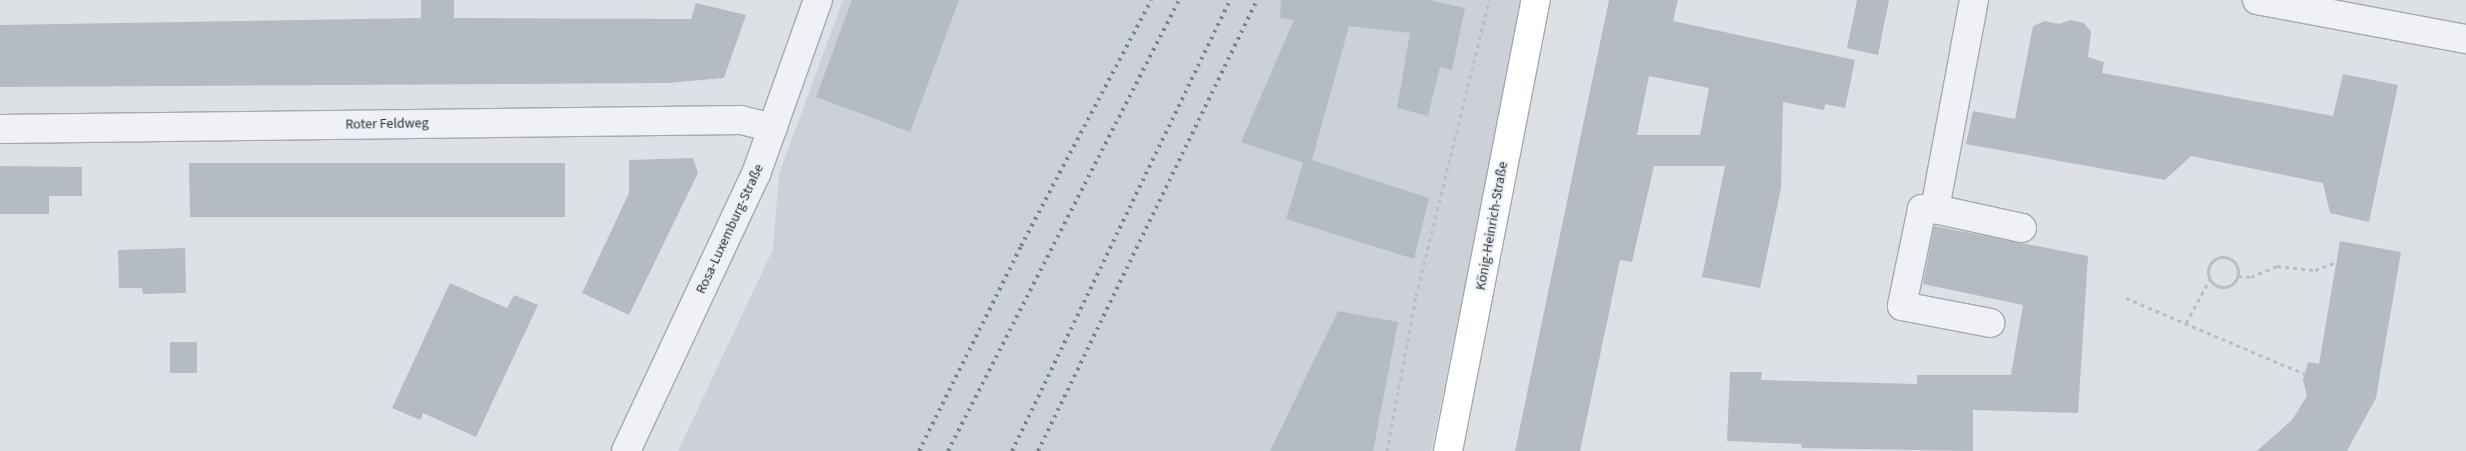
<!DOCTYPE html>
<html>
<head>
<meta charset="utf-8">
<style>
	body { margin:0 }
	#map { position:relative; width:2466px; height:451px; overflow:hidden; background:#dde1e6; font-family:"Source Sans 3",sans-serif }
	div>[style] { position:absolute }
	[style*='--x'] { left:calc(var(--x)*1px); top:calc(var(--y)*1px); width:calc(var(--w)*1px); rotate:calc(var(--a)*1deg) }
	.built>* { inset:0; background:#cbd1d7 }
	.building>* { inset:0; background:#b4bbc2 }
	.path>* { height:3px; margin-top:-1.5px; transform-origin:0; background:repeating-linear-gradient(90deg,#bbbfc4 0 4px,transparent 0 8px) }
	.path>.ring { margin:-1.5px; padding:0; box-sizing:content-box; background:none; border:3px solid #bbbfc4; border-radius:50% }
	.roads { filter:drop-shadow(1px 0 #a3a9af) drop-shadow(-1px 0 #a3a9af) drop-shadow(0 1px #a3a9af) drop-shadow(0 -1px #a3a9af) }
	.minor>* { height:28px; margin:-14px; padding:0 14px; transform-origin:14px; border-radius:14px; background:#eff1f4 }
	.major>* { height:28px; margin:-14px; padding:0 14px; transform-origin:14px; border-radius:14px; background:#fff }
	.rail>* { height:4px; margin-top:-2px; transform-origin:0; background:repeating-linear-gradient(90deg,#77838e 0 2.5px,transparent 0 7.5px) }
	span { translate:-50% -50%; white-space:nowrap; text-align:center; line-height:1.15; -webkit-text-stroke:4px #ecf0f3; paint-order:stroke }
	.street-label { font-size:14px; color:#28313b }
</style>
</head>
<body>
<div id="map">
	<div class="built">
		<i style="clip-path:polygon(843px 0,1524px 0,1431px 451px,678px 451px,773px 249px,779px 174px)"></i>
	</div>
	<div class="building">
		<i style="clip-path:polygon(421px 0,454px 0,454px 18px,691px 19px,696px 3px,746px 15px,724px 78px,668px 83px,0 87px,0 25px,421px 18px)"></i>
		<i style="clip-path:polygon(852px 0,959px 0,910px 132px,816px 97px)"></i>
		<i style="clip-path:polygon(1281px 0,1430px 0,1465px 8px,1452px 70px,1440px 67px,1428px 116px,1397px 108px,1410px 33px,1349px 26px,1312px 160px,1429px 198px,1414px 259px,1286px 219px,1303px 163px,1241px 142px,1294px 20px,1280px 18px)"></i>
		<i style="clip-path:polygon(evenodd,1609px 0,1678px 0,1673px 21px,1855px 60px,1845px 108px,1825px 104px,1824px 110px,1783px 102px,1781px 188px,1760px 288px,1702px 277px,1725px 166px,1654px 166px,1632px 262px,1620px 260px,1580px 451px,1515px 451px,1609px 0,1649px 76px,1709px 88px,1700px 135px,1637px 135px,1649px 76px)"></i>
		<i style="clip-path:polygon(1857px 0,1889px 0,1878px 55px,1847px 48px)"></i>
		<i style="clip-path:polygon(2070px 20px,2084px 23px,2091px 32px,2088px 57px,2104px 62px,2102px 73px,2333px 116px,2343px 74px,2398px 85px,2369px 222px,2330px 213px,2323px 183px,2191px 156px,2165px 180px,1966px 144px,1973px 111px,2015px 119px,2033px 26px,2045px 21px,2059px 24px)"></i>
		<i style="clip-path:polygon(693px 158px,698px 173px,629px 315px,582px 293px,629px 193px,629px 160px)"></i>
		<i style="clip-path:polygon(189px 163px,565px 163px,565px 217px,190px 217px)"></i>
		<i style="clip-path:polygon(0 166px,82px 167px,82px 196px,49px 196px,49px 214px,0 214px)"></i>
		<i style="clip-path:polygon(1934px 226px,2088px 256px,2078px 413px,1973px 410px,1973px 451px,1802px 448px,1801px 444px,1727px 441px,1730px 372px,1762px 372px,1761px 380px,1917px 384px,1917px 375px,2011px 375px,2023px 305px,1923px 284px)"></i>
		<i style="clip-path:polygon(2340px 241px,2401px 252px,2376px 398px,2347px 451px,2257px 451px,2292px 420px,2307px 396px,2303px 380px,2308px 362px,2319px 364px)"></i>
		<i style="clip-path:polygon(185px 248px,186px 293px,143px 294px,142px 288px,119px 288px,118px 250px)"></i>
		<i style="clip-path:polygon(450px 283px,507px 308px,514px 295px,538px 305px,476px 437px,423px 413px,420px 420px,392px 408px)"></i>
		<i style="clip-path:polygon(1338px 311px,1398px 322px,1373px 451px,1270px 451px)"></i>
		<i style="clip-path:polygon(170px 342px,197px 342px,197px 373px,170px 373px)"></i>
	</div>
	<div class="path">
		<i class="ring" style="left:2208px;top:257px;width:27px;height:27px"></i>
		<i style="--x:2238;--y:276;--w:13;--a:4"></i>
		<i style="--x:2251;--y:277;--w:28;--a:-23"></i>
		<i style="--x:2277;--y:266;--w:38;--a:6"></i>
		<i style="--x:2315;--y:270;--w:23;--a:-20"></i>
		<i style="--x:2126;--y:298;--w:194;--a:23"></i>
		<i style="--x:2186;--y:323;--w:50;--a:-61.4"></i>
		<i style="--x:1387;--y:451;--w:158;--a:-79.4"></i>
		<i style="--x:1416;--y:296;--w:305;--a:-76.1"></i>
	</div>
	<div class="roads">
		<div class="minor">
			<i style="--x:1974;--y:0;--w:213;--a:100.6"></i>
			<i style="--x:1935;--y:209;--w:89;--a:12.3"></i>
			<i style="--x:2257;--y:0;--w:213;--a:10.6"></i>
			<i style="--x:0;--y:129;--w:741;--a:-0.7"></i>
			<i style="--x:741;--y:120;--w:33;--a:14"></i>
			<i style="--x:1935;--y:209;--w:13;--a:180"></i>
			<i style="--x:1922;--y:209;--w:99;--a:101.7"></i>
			<i style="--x:1902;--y:306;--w:90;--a:10.9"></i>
			<i style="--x:626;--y:451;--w:306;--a:-64.9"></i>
			<i style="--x:756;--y:174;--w:185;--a:-70.4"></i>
		</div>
		<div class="major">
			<i style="--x:1448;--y:451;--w:460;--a:-79"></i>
		</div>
	</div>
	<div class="rail">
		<i style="--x:919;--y:451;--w:229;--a:-63.5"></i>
		<i style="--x:1021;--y:246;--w:278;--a:-62.1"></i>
		<i style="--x:948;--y:451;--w:507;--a:-62.88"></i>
		<i style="--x:1012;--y:451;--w:501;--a:-64.2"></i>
		<i style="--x:1038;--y:451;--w:501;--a:-64.1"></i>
	</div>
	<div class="street-label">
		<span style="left:387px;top:124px;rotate:-1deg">Roter Feldweg</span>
		<span style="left:1492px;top:226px;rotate:-80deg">König-Heinrich-Straße</span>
		<span style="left:730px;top:229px;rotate:-65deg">Rosa-Luxemburg-Straße</span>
	</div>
</div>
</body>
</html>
